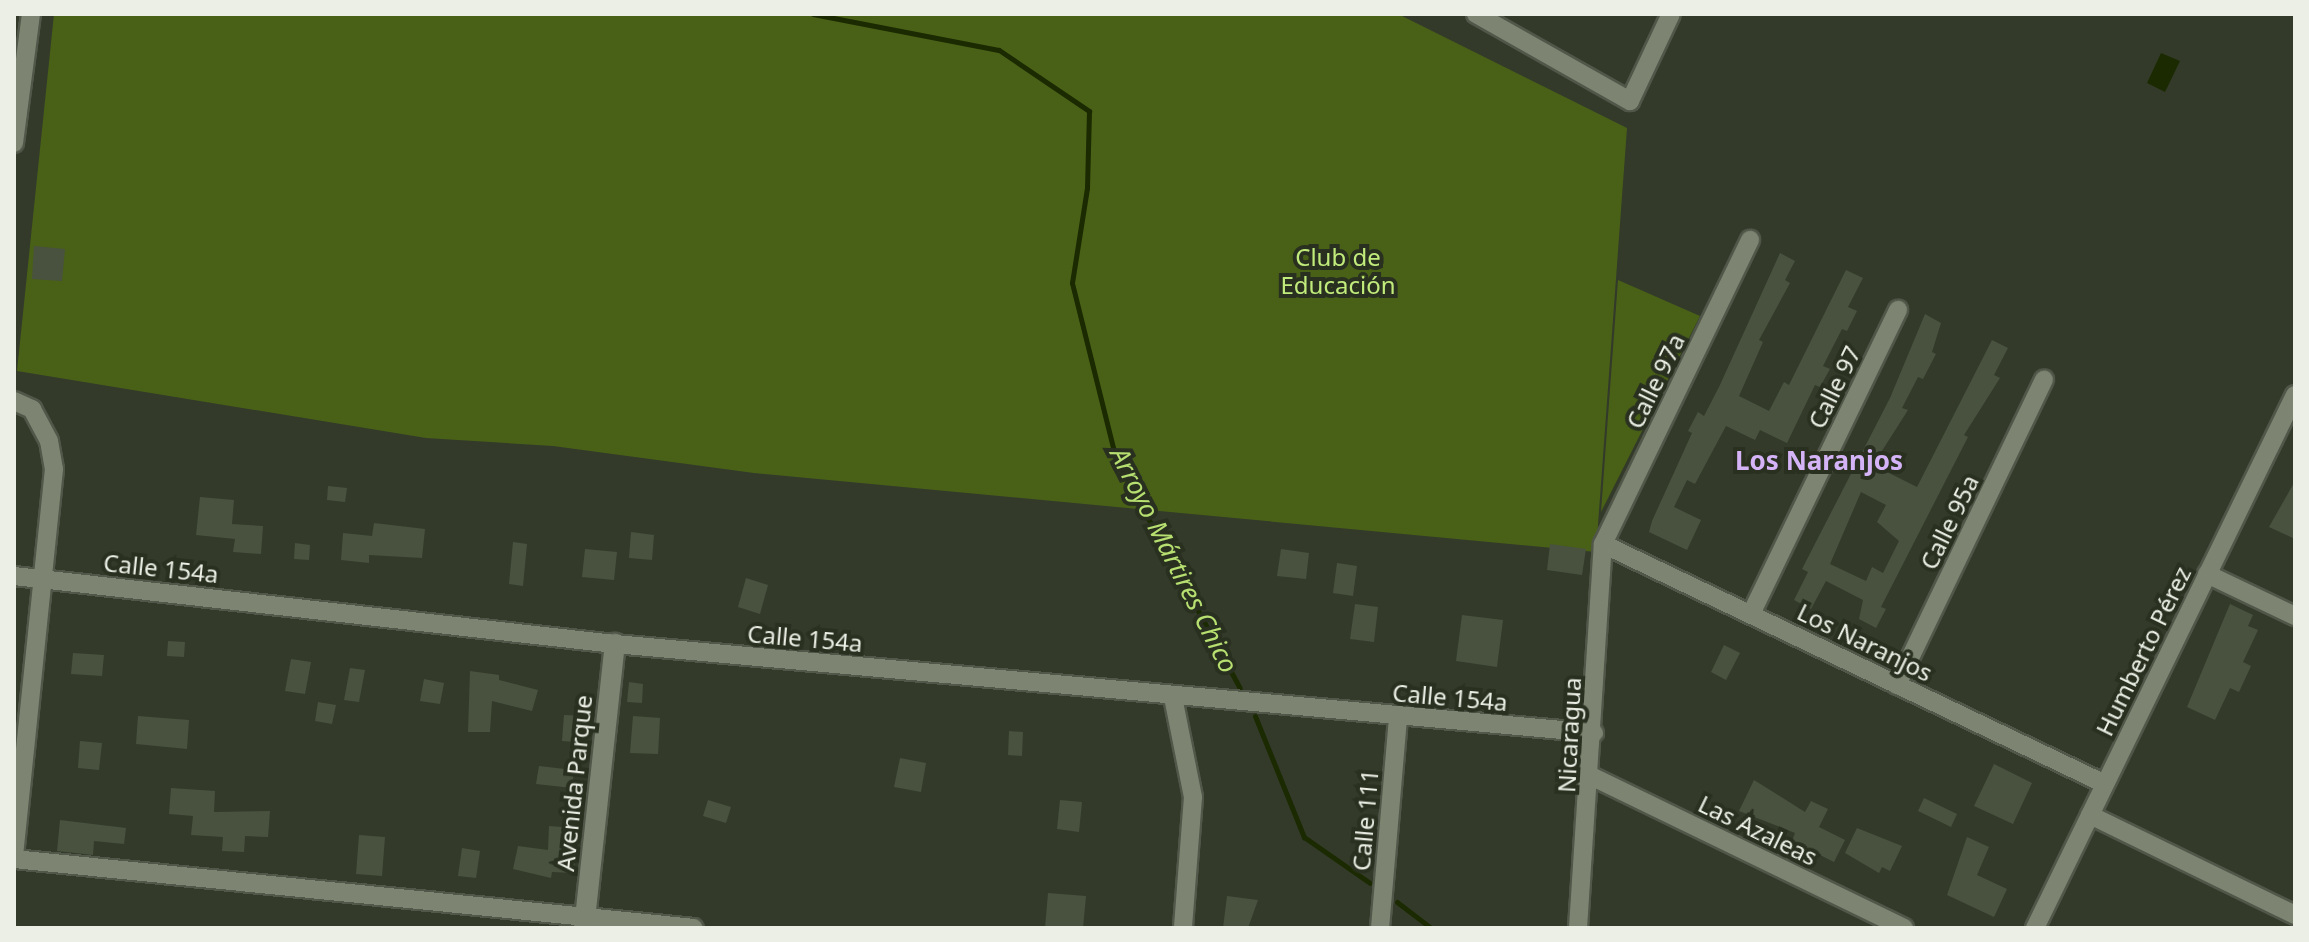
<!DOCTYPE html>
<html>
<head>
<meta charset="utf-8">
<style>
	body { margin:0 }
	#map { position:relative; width:2309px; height:942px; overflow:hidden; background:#333a2a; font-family:"Noto Sans",sans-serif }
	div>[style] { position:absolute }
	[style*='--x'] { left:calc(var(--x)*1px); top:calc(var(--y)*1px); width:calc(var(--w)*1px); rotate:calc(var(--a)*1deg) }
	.green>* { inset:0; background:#496117 }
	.water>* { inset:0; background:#1b2a00 }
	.stream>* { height:5px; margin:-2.5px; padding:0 2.5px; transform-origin:2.5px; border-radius:2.5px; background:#1b2a00 }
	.building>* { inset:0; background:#49513f }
	.roads { filter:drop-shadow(2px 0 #515749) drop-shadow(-2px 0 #515749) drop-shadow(0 2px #515749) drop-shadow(0 -2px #515749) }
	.minor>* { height:18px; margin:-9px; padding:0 9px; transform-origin:9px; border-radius:9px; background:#7d8572 }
	.tertiary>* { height:20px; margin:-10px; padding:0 10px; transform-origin:10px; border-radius:10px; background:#7d8572 }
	span { translate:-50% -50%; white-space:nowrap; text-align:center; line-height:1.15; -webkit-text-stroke:8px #293020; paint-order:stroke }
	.park-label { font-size:24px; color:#c1eb7b }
	.street-label { font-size:24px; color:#ebefe5 }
	.neighbourhood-label { font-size:26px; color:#d4b3f7; font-weight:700 }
	.water-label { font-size:26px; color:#b7e071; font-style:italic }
	.frame { position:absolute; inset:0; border:16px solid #ebefe5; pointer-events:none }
</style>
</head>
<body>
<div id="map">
	<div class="green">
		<i style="clip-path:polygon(54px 14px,1398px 14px,1627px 128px,1596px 552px,754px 473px,553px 446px,426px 438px,17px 371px)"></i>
		<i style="clip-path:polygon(1618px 280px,1700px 316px,1601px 512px)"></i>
	</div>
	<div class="water">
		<i style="clip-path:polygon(2161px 53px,2180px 61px,2165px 92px,2147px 83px)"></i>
	</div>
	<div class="stream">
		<i style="--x:813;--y:14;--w:189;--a:11"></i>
		<i style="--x:999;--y:50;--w:109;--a:34.1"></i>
		<i style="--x:1089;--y:111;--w:77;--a:91.5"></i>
		<i style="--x:1087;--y:188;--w:96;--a:99"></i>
		<i style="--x:1072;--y:283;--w:181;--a:76"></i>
		<i style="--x:1116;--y:459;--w:260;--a:61.6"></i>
		<i style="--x:1255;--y:716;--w:131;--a:68"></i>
		<i style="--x:1304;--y:837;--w:80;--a:34.9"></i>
		<i style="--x:1397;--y:902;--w:43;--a:37.4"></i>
	</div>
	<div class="building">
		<i style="clip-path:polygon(34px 246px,65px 249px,62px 281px,32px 279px)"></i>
		<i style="clip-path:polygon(1780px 253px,1795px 261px,1785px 280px,1790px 283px,1759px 340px,1763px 342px,1739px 396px,1769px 411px,1784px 382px,1789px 385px,1846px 270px,1863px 278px,1848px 307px,1857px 311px,1847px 331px,1842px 329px,1823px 366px,1830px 369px,1820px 387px,1815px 385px,1787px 443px,1760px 430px,1755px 440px,1726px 426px,1695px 484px,1687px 480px,1674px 507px,1701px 520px,1687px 550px,1649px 532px,1652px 521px,1692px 433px,1688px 431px,1698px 412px,1704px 416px,1719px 387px)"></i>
		<i style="clip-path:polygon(evenodd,1925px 314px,1941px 323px,1932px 352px,1936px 354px,1923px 379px,1918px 377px,1902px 408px,1908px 410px,1873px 465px,1917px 487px,1992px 340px,2008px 348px,1994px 375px,2000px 378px,1964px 435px,1968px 437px,1881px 607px,1886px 609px,1876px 628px,1859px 619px,1863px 600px,1826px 581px,1811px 609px,1794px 600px,1808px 572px,1802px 569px,1890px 398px,1925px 314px,1861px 492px,1886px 505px,1877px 522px,1899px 541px,1883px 573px,1872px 567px,1866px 581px,1830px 564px,1861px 492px)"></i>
		<i style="clip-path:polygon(2295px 481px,2295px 539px,2269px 527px)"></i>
		<i style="clip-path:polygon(328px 486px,347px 488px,345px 502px,327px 500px)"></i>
		<i style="clip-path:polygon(200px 497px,234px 500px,232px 524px,263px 526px,261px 554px,233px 552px,235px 539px,196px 535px)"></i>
		<i style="clip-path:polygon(374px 523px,425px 529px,422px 558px,369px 555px,369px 563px,341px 560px,343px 533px,372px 536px)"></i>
		<i style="clip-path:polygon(631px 532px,654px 535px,652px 560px,629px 558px)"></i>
		<i style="clip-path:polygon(513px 542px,527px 544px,523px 586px,509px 584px)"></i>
		<i style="clip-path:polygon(295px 543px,310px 545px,309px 560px,294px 559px)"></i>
		<i style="clip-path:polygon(1550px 544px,1586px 549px,1582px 575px,1547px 570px)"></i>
		<i style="clip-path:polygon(585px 549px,617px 552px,614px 580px,582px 577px)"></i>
		<i style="clip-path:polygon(1281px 549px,1309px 553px,1306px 579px,1277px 576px)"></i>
		<i style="clip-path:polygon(1337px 563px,1357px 566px,1353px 596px,1333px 593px)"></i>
		<i style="clip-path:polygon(746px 578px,768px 585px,760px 614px,738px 607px)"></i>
		<i style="clip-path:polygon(1355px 604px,1378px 607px,1374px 642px,1350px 639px)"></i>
		<i style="clip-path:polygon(2230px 604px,2253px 615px,2248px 626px,2258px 630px,2243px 662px,2251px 666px,2239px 692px,2230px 688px,2215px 720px,2187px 707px)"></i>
		<i style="clip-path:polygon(1462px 615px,1503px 620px,1497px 667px,1456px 661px)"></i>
		<i style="clip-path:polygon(168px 641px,185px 642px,184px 657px,167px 656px)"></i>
		<i style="clip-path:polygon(1724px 645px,1740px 653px,1726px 680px,1711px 672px)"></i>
		<i style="clip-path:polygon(73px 653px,104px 655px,102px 676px,71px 674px)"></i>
		<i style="clip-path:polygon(291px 659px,311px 662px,305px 694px,285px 691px)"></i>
		<i style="clip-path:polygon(350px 668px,365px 670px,359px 702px,344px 700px)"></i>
		<i style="clip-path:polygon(470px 671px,499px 675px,499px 680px,538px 690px,532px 711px,492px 701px,490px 732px,468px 732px)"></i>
		<i style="clip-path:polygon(424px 679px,444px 683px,440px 704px,420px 701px)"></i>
		<i style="clip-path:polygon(629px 682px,643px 684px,642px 703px,627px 702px)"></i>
		<i style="clip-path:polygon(318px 702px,336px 705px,332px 724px,315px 721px)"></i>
		<i style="clip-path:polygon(564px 715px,588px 716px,587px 743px,562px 741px)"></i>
		<i style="clip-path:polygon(138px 716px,189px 720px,187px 749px,136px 744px)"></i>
		<i style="clip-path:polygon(633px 716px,660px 718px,658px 754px,630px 753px)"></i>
		<i style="clip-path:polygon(1009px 731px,1023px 732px,1022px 756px,1008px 755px)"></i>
		<i style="clip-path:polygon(80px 741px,102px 743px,99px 770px,78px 768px)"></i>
		<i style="clip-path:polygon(900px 758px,926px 763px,921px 792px,894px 787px)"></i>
		<i style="clip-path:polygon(1994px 764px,2032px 783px,2013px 824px,1974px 806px)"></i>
		<i style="clip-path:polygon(539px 766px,574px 770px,572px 788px,536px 784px)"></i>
		<i style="clip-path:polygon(1754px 780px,1805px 812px,1811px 801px,1828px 809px,1819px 827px,1845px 840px,1834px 862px,1792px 841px,1795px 833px,1739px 811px)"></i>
		<i style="clip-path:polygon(171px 788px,215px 791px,214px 812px,270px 811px,268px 837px,245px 836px,244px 852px,222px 851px,223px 837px,191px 835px,193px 816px,169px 814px)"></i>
		<i style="clip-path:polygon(1924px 798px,1957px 814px,1951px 827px,1918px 811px)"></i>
		<i style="clip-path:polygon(708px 800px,731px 807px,726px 823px,703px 816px)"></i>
		<i style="clip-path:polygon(1060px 800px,1082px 802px,1079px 832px,1057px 829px)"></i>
		<i style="clip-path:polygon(60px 820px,126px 828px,124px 844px,94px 841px,93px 855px,57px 851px)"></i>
		<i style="clip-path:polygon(549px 826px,562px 827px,561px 858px,575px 859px,574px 873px,552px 872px,551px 878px,513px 869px,518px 846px,548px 850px)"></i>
		<i style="clip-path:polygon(1857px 828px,1902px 846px,1890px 871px,1882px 867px,1879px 873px,1845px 853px)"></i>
		<i style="clip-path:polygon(359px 835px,385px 837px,382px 876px,356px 874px)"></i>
		<i style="clip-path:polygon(1967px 837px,1989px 847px,1977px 875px,2007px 889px,1994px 917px,1947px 895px)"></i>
		<i style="clip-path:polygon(462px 848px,480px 851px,476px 878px,458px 876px)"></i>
		<i style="clip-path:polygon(1048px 893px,1086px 896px,1083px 928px,1045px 928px)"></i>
		<i style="clip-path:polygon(1227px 896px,1258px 900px,1248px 928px,1223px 928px)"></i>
	</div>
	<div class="roads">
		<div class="minor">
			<i style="--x:1476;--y:14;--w:177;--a:29.5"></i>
			<i style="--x:1630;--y:101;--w:96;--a:-64.8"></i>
			<i style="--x:14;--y:143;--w:130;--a:-82.5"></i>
			<i style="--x:14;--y:401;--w:20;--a:24"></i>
			<i style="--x:32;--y:409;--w:36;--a:62"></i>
			<i style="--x:49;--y:441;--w:28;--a:80"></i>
			<i style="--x:54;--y:469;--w:388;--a:95.9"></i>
			<i style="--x:1603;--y:544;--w:556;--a:25.55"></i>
			<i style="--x:2207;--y:574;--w:98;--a:25.5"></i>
			<i style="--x:14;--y:576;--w:605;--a:6.46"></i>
			<i style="--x:615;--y:644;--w:983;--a:5.19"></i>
			<i style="--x:1751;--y:614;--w:338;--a:-64.2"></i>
			<i style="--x:1897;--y:685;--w:339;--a:-64.3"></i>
			<i style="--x:1173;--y:697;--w:102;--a:78.7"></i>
			<i style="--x:1193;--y:797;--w:131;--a:94.4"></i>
			<i style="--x:1591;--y:776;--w:348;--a:25.9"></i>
			<i style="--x:2090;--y:815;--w:228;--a:26"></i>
			<i style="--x:14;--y:859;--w:683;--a:5.79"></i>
			<i style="--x:1380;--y:928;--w:213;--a:-85.1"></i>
			<i style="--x:1578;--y:928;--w:385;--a:-86.3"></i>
			<i style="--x:1603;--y:544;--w:338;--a:-64.2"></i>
			<i style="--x:2035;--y:928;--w:593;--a:-64"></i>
		</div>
		<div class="tertiary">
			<i style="--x:584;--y:928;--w:286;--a:-83.8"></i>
		</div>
	</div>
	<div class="park-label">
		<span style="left:1338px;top:271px">Club de<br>Educación</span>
	</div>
	<div class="street-label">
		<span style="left:1655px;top:381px;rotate:-64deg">Calle 97a</span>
		<span style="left:1834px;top:387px;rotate:-64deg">Calle 97</span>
		<span style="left:1949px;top:522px;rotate:-64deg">Calle 95a</span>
		<span style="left:161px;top:568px;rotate:6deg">Calle 154a</span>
		<span style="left:805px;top:638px;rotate:5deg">Calle 154a</span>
		<span style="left:1865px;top:642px;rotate:26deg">Los Naranjos</span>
		<span style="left:2143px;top:651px;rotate:-64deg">Humberto Pérez</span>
		<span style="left:1450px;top:697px;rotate:5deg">Calle 154a</span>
		<span style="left:1569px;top:735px;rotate:-87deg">Nicaragua</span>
		<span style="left:574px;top:783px;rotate:-84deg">Avenida Parque</span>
		<span style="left:1365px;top:820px;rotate:-85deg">Calle 111</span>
		<span style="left:1758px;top:830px;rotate:26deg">Las Azaleas</span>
	</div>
	<div class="neighbourhood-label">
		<span style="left:1819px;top:461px">Los Naranjos</span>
	</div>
	<div class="water-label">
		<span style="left:1174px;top:560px;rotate:63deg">Arroyo Mártires Chico</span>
	</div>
	<div class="frame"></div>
</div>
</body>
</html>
